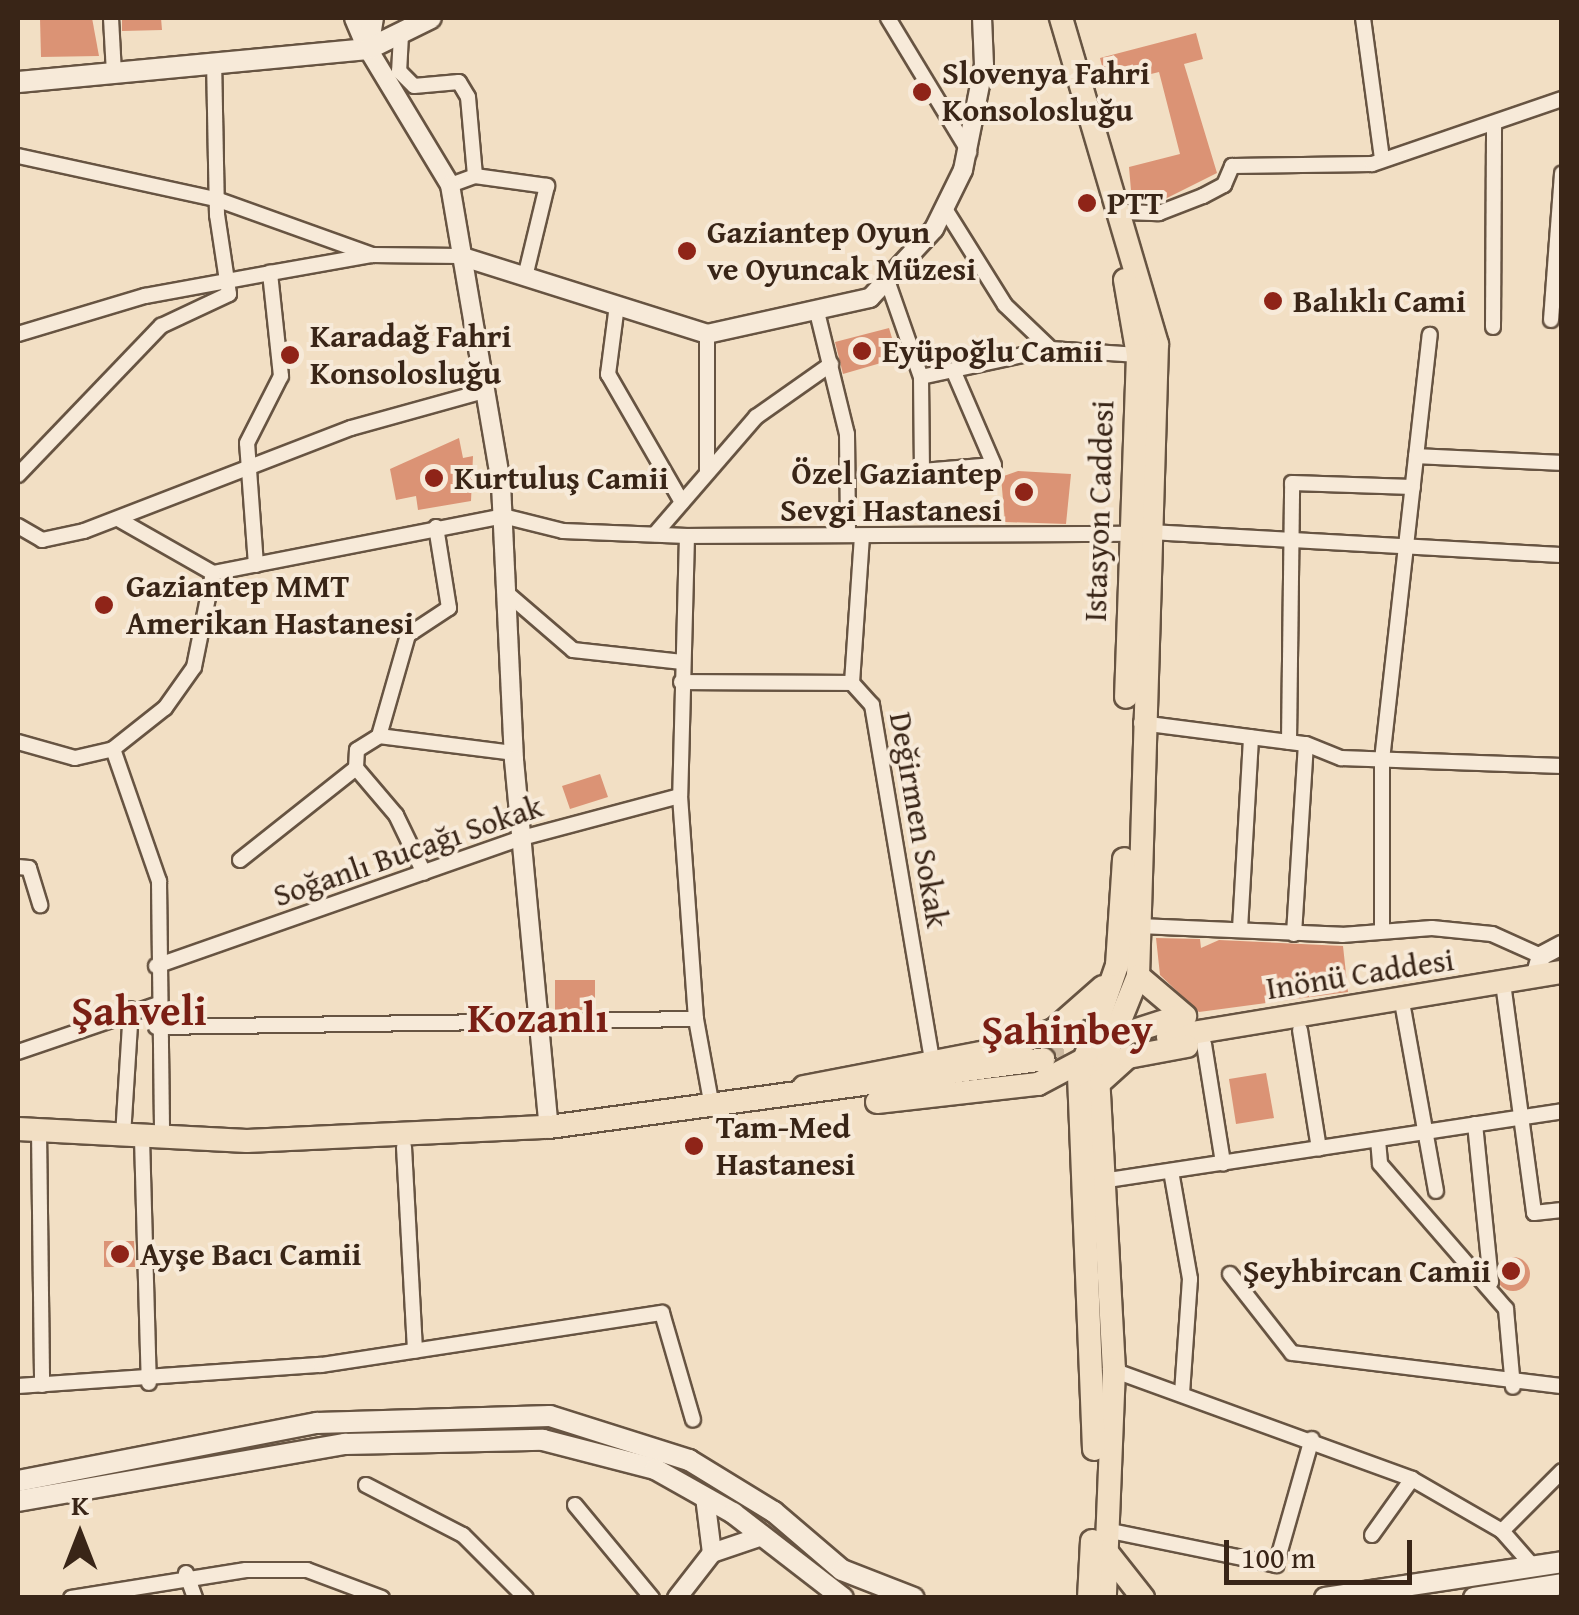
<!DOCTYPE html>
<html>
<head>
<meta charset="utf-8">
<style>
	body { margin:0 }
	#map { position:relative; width:1579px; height:1615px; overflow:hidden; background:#f2dfc4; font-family:"Gentium Book Plus",serif }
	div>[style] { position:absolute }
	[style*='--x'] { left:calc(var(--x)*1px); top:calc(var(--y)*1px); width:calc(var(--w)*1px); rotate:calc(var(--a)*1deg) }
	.building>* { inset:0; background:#db9375 }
	.round { border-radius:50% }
	.primary-tunnel>* { height:22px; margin-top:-11px; transform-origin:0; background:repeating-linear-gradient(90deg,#cdbaa1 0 22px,transparent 0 33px) }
	.roads { filter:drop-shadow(2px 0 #675442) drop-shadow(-2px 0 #675442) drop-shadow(0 2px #675442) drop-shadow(0 -2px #675442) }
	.minor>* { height:14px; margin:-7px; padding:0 7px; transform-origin:7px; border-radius:7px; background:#f7ead9 }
	.tertiary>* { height:18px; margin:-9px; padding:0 9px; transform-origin:9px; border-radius:9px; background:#f7ead9 }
	.secondary>* { height:20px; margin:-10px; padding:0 10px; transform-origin:10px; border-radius:10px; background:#f7ead9 }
	.primary>* { height:22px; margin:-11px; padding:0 11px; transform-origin:11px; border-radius:11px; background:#f2dfc4 }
	.dots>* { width:28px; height:28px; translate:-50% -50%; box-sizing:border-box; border:5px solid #f7ead9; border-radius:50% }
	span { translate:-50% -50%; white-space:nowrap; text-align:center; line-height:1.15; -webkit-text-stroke:8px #f7ead9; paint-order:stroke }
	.poi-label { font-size:32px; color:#392517; font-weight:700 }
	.left { translate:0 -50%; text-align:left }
	.right { translate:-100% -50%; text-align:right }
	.street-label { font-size:32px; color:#392517 }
	.district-label { font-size:42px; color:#7a1f14; font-weight:700 }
	.frame { position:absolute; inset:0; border:20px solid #392517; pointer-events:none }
	.north { position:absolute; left:30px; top:1485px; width:100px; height:100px; -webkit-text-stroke:8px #f7ead9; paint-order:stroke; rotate:0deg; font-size:28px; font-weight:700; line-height:40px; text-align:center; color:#392517 }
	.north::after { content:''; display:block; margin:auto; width:35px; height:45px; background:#392517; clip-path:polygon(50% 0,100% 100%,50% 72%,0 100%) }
	.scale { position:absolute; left:1224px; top:1540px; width:188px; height:45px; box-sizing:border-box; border:5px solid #392517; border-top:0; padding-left:12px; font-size:30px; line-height:35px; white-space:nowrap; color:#392517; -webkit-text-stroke:8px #f7ead9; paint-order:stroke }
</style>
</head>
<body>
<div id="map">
	<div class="building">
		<i style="clip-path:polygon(40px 18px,92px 18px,99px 56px,41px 57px)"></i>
		<i style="clip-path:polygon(122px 18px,161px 18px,162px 30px,122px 31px)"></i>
		<i style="clip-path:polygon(1196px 33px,1203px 59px,1184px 64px,1217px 173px,1159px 202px,1132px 202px,1129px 167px,1180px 154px,1159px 72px,1107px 85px,1100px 58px)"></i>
		<i style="clip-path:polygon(889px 328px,898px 358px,843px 374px,835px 342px)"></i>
		<i style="clip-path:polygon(459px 438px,463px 458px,473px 456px,471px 501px,418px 510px,416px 496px,396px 500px,390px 469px)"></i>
		<i style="clip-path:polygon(1018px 471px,1071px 474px,1066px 524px,1005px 522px,1001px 477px)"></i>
		<i style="clip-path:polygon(600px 774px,608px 797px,570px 809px,562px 786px)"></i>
		<i style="clip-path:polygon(1156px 938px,1200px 939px,1201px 948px,1219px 940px,1343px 946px,1348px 992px,1199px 1012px,1160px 975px)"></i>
		<i style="clip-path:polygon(555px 980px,595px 980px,595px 1010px,555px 1010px)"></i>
		<i style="clip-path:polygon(1266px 1073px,1274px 1118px,1236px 1124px,1229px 1079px)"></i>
		<i style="clip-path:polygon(104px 1241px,134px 1241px,135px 1267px,104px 1267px)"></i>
		<i class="round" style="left:1496px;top:1257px;width:34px;height:34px"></i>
	</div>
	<div class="primary-tunnel">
		<i style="--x:1043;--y:1059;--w:127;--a:-10"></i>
	</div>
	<div class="roads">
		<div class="minor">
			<i style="--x:111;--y:18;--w:56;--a:86.9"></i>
			<i style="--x:888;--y:18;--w:157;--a:58.8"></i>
			<i style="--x:1363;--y:18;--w:142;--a:82.3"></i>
			<i style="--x:401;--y:35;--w:36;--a:93"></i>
			<i style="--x:399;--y:71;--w:21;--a:45"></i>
			<i style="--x:414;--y:86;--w:45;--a:-5.1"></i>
			<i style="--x:459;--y:82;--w:17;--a:59"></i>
			<i style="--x:468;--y:97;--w:79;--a:84.9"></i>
			<i style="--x:475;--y:176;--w:27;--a:160"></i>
			<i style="--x:18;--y:156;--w:203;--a:12.3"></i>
			<i style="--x:216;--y:199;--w:166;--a:19.7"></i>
			<i style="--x:475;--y:176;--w:73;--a:7.9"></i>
			<i style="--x:547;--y:186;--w:89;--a:103.6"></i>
			<i style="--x:945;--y:209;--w:113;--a:58"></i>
			<i style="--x:1005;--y:305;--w:64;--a:43.7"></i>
			<i style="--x:1124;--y:212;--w:35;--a:2"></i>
			<i style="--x:1159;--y:213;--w:47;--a:-21.1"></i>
			<i style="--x:1203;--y:196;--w:24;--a:-28"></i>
			<i style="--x:1224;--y:185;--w:21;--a:-67"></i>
			<i style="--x:1232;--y:166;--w:140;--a:-0.8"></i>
			<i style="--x:1372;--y:164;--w:201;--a:-18.9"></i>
			<i style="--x:887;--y:280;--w:103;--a:70.7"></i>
			<i style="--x:921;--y:377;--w:94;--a:89.4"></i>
			<i style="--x:922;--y:471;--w:72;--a:-4.8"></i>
			<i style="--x:994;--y:465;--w:103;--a:-113.3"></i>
			<i style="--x:617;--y:305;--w:70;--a:97.4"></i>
			<i style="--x:608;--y:374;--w:148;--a:60"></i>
			<i style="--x:817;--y:312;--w:126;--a:76.2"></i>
			<i style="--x:847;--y:434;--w:101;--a:89.4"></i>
			<i style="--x:1551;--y:320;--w:147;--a:-85.7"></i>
			<i style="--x:1493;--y:327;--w:204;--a:-89.7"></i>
			<i style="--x:18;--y:334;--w:133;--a:-16.7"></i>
			<i style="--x:145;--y:296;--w:127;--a:-10.4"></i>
			<i style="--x:270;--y:273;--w:104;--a:-10"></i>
			<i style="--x:372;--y:255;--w:88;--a:0.7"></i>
			<i style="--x:707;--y:334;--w:138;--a:90"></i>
			<i style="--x:921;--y:377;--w:133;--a:-12.2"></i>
			<i style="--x:1051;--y:349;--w:87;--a:3.9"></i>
			<i style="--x:1416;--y:456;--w:146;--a:2.7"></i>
			<i style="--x:18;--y:475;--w:207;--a:-46.2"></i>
			<i style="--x:161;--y:326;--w:75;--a:-25.2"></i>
			<i style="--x:229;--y:294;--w:80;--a:-98.6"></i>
			<i style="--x:217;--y:215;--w:152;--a:-91.1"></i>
			<i style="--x:118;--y:519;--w:109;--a:29.6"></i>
			<i style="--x:213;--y:573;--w:296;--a:-11.1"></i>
			<i style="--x:503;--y:516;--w:62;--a:14"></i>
			<i style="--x:563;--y:531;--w:124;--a:2.3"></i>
			<i style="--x:687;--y:536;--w:441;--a:-0.3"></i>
			<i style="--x:18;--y:526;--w:28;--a:30"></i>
			<i style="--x:42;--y:540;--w:43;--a:-12.1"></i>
			<i style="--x:84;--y:531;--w:286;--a:-21.1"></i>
			<i style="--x:351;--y:428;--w:138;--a:-15.5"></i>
			<i style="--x:1148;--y:532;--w:415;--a:3.2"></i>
			<i style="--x:655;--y:534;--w:155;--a:-49.2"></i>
			<i style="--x:756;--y:417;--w:92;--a:-35.2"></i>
			<i style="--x:687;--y:536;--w:260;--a:91.5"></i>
			<i style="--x:680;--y:796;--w:224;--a:85.9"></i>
			<i style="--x:696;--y:1019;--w:89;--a:79.7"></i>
			<i style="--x:862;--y:536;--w:147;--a:93.9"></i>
			<i style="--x:852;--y:683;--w:30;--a:48"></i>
			<i style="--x:872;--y:705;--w:360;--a:80.4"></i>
			<i style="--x:256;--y:565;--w:122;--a:-94.2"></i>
			<i style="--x:247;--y:443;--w:75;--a:-63.1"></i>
			<i style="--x:281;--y:376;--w:104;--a:-96.1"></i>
			<i style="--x:508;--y:594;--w:86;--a:40.7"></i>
			<i style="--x:573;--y:650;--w:110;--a:6.3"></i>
			<i style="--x:681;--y:682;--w:171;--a:0.3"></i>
			<i style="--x:1141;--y:723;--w:166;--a:7.3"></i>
			<i style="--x:1306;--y:744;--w:38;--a:22"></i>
			<i style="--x:1341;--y:758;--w:221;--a:2.1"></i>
			<i style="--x:379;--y:736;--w:135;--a:7.2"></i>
			<i style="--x:18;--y:742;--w:59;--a:15.7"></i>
			<i style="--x:75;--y:758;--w:39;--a:-13"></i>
			<i style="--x:113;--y:749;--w:66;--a:-38.3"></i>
			<i style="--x:165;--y:708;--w:50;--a:-54.7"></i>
			<i style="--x:194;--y:667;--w:96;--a:-78.6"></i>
			<i style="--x:1289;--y:742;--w:259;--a:-89.3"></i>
			<i style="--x:1292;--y:483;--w:121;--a:1.9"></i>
			<i style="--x:113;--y:749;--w:140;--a:70.8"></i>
			<i style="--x:159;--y:881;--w:258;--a:89.3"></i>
			<i style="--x:356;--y:768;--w:62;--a:49.6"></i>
			<i style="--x:396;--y:815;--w:64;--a:64.2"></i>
			<i style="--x:240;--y:860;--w:148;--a:-38.4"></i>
			<i style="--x:356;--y:768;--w:18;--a:-87"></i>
			<i style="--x:357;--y:750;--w:26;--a:-32"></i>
			<i style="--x:379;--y:736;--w:105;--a:-74"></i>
			<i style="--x:408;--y:635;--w:49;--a:-33.4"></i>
			<i style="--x:449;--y:608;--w:82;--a:-99.1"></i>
			<i style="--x:18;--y:867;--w:11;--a:5"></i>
			<i style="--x:29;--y:868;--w:39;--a:73"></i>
			<i style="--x:1139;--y:926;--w:203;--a:2.5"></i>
			<i style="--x:1342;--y:935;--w:90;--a:-4.4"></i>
			<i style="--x:1432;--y:928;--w:60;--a:5.7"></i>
			<i style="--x:1492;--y:934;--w:54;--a:24.2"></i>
			<i style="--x:1240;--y:929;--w:192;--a:-86.7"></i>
			<i style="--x:1382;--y:930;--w:170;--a:-90"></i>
			<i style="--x:1382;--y:760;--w:428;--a:-83.6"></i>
			<i style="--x:1294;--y:934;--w:190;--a:-86.4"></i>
			<i style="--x:156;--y:966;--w:388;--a:-19.3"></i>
			<i style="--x:522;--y:838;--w:163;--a:-14.9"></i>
			<i style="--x:1503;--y:983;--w:232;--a:82.3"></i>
			<i style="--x:1534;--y:1213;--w:28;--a:-6"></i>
			<i style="--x:1402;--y:1002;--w:192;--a:79.8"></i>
			<i style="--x:156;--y:1027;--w:540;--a:-0.85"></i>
			<i style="--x:1300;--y:1030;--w:120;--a:80.9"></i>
			<i style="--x:1204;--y:1044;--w:121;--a:80.9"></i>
			<i style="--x:18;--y:1052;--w:145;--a:-18.9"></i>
			<i style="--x:1475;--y:1124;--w:159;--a:84.2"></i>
			<i style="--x:39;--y:1130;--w:255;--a:89.3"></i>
			<i style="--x:123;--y:1136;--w:127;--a:-86.4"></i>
			<i style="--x:142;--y:1138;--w:245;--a:88.4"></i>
			<i style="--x:1378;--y:1140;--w:24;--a:85"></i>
			<i style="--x:1380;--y:1164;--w:192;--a:49"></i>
			<i style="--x:1506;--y:1309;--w:78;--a:84.9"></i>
			<i style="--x:404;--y:1147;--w:204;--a:86.9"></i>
			<i style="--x:1171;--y:1171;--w:110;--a:80"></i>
			<i style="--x:1190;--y:1279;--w:113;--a:94"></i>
			<i style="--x:1101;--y:1181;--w:466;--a:-8.6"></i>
			<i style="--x:1230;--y:1274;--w:100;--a:51.9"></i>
			<i style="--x:1292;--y:1353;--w:272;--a:7"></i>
			<i style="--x:1110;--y:1369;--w:321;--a:20"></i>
			<i style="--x:1412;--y:1479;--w:104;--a:30"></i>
			<i style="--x:1502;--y:1531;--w:45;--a:48.6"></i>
			<i style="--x:18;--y:1386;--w:304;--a:-4"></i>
			<i style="--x:321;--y:1365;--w:345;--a:-8.7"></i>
			<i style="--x:662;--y:1313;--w:111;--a:73.8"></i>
			<i style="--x:366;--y:1485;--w:109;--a:27.3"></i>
			<i style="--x:463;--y:1535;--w:89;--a:45"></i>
			<i style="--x:575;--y:1505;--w:121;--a:50.4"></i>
			<i style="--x:1106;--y:1530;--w:174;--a:11.6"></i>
			<i style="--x:1276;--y:1565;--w:131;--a:-74.1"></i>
			<i style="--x:1502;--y:1531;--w:85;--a:-45"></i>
			<i style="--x:1372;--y:1535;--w:69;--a:-54.5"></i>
			<i style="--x:186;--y:1573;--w:27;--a:70"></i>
			<i style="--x:71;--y:1598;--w:177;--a:-9.1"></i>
			<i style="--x:246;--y:1570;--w:61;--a:0"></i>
			<i style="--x:307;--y:1570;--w:80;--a:20.5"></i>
		</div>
		<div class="tertiary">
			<i style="--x:368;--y:49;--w:159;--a:58.9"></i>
			<i style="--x:450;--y:185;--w:303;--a:80.3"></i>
			<i style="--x:501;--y:484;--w:276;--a:87.3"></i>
			<i style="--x:514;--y:760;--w:369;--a:84.6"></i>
			<i style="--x:460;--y:256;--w:259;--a:17.5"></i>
			<i style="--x:707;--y:334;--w:167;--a:-12.5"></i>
			<i style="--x:870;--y:298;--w:94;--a:-47.2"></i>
			<i style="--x:934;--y:229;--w:66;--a:-63.8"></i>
			<i style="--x:963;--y:170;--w:107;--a:-78.7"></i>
			<i style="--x:984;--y:65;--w:47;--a:-92.4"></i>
			<i style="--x:1535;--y:977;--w:22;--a:-74"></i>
			<i style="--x:1541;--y:956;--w:24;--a:-28"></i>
			<i style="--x:705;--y:1497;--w:56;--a:82.9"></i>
			<i style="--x:677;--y:1598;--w:57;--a:-52.1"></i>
			<i style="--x:712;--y:1553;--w:53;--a:-18.8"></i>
		</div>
		<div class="secondary">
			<i style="--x:355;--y:18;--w:34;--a:67"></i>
			<i style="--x:368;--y:49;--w:31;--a:-81"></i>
			<i style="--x:18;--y:82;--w:352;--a:-5.4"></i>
			<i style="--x:368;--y:49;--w:70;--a:-26.2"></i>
			<i style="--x:18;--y:1481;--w:305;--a:-11"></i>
			<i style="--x:317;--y:1423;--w:233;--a:-1.7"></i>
			<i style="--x:550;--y:1416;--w:146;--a:17.6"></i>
			<i style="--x:689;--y:1460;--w:100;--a:31.5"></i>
			<i style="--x:774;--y:1512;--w:89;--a:40.5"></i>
			<i style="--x:842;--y:1570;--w:77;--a:21.3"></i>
			<i style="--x:18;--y:1501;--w:332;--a:-9.9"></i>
			<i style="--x:345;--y:1444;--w:198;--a:-1.2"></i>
			<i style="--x:543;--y:1440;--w:116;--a:14.5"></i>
			<i style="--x:655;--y:1469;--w:90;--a:29.4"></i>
			<i style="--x:733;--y:1513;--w:139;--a:37.7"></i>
			<i style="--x:1325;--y:1598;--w:240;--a:-8.6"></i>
			<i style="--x:1474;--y:1598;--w:89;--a:-9"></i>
		</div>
		<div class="primary">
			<i style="--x:1061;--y:18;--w:340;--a:73.6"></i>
			<i style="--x:1157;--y:344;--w:632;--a:91.72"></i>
			<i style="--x:1138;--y:976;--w:107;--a:112"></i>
			<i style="--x:1098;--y:1075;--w:294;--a:86.9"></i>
			<i style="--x:1114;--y:1369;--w:229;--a:92.3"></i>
			<i style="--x:1125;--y:280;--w:76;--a:80.2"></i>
			<i style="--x:1138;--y:355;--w:342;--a:92"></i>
			<i style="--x:1138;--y:976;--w:62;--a:40.4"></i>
			<i style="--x:1168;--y:1037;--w:399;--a:-9.4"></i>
			<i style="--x:1112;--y:1038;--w:71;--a:-17.9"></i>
			<i style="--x:1100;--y:1082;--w:38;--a:-42"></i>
			<i style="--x:1128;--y:1057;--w:60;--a:-10.6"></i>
			<i style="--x:804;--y:1087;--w:202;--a:-10.9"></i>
			<i style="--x:1002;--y:1049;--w:55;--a:-20.1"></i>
			<i style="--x:1054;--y:1030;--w:65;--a:-41.3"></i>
			<i style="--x:877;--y:1102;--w:162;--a:-6.4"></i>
			<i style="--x:1038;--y:1084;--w:55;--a:-28"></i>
			<i style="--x:18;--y:1129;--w:229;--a:3"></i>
			<i style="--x:247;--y:1141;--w:302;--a:-2.7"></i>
			<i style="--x:549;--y:1127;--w:499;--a:-7.8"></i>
			<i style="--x:1094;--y:1449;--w:374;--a:-92.3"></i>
			<i style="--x:1079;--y:1075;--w:116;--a:-70.9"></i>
			<i style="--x:1117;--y:965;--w:106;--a:-86.2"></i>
			<i style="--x:1106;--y:1551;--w:60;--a:51.8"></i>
			<i style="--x:1089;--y:1598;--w:57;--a:-87"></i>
		</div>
	</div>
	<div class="dots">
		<i style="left:922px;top:92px;background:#8f2418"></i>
		<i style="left:1087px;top:203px;background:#8f2418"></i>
		<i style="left:687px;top:251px;background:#8f2418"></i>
		<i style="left:1273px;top:301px;background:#8f2418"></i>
		<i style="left:862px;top:351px;background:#8f2418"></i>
		<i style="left:290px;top:355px;background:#8f2418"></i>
		<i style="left:434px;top:478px;background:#8f2418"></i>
		<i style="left:1024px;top:492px;background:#8f2418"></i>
		<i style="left:104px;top:605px;background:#8f2418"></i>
		<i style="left:694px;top:1146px;background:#8f2418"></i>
		<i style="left:120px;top:1254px;background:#8f2418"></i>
		<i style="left:1511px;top:1271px;background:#8f2418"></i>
	</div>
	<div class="poi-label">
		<span class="left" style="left:942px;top:92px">Slovenya Fahri<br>Konsolosluğu</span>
		<span class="left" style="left:1107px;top:203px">PTT</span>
		<span class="left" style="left:707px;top:251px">Gaziantep Oyun<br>ve Oyuncak Müzesi</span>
		<span class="left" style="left:1293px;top:301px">Balıklı Cami</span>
		<span class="left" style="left:310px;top:355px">Karadağ Fahri<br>Konsolosluğu</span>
		<span class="left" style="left:882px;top:351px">Eyüpoğlu Camii</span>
		<span class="right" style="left:1002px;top:492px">Özel Gaziantep<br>Sevgi Hastanesi</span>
		<span class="left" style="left:454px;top:478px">Kurtuluş Camii</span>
		<span class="left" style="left:126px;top:605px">Gaziantep MMT<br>Amerikan Hastanesi</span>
		<span class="left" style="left:716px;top:1146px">Tam-Med<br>Hastanesi</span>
		<span class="left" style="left:140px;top:1254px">Ayşe Bacı Camii</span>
		<span class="right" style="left:1491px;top:1271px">Şeyhbircan Camii</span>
	</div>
	<div class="street-label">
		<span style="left:1099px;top:511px;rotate:-88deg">Istasyon Caddesi</span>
		<span style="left:919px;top:820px;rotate:80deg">Değirmen Sokak</span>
		<span style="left:408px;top:851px;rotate:-19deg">Soğanlı Bucağı Sokak</span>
		<span style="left:1360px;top:974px;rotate:-9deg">Inönü Caddesi</span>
	</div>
	<div class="district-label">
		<span style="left:139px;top:1010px">Şahveli</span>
		<span style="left:538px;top:1017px">Kozanlı</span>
		<span style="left:1067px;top:1029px">Şahinbey</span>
	</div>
	<div class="frame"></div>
	<div class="north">K</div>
	<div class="scale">100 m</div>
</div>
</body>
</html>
